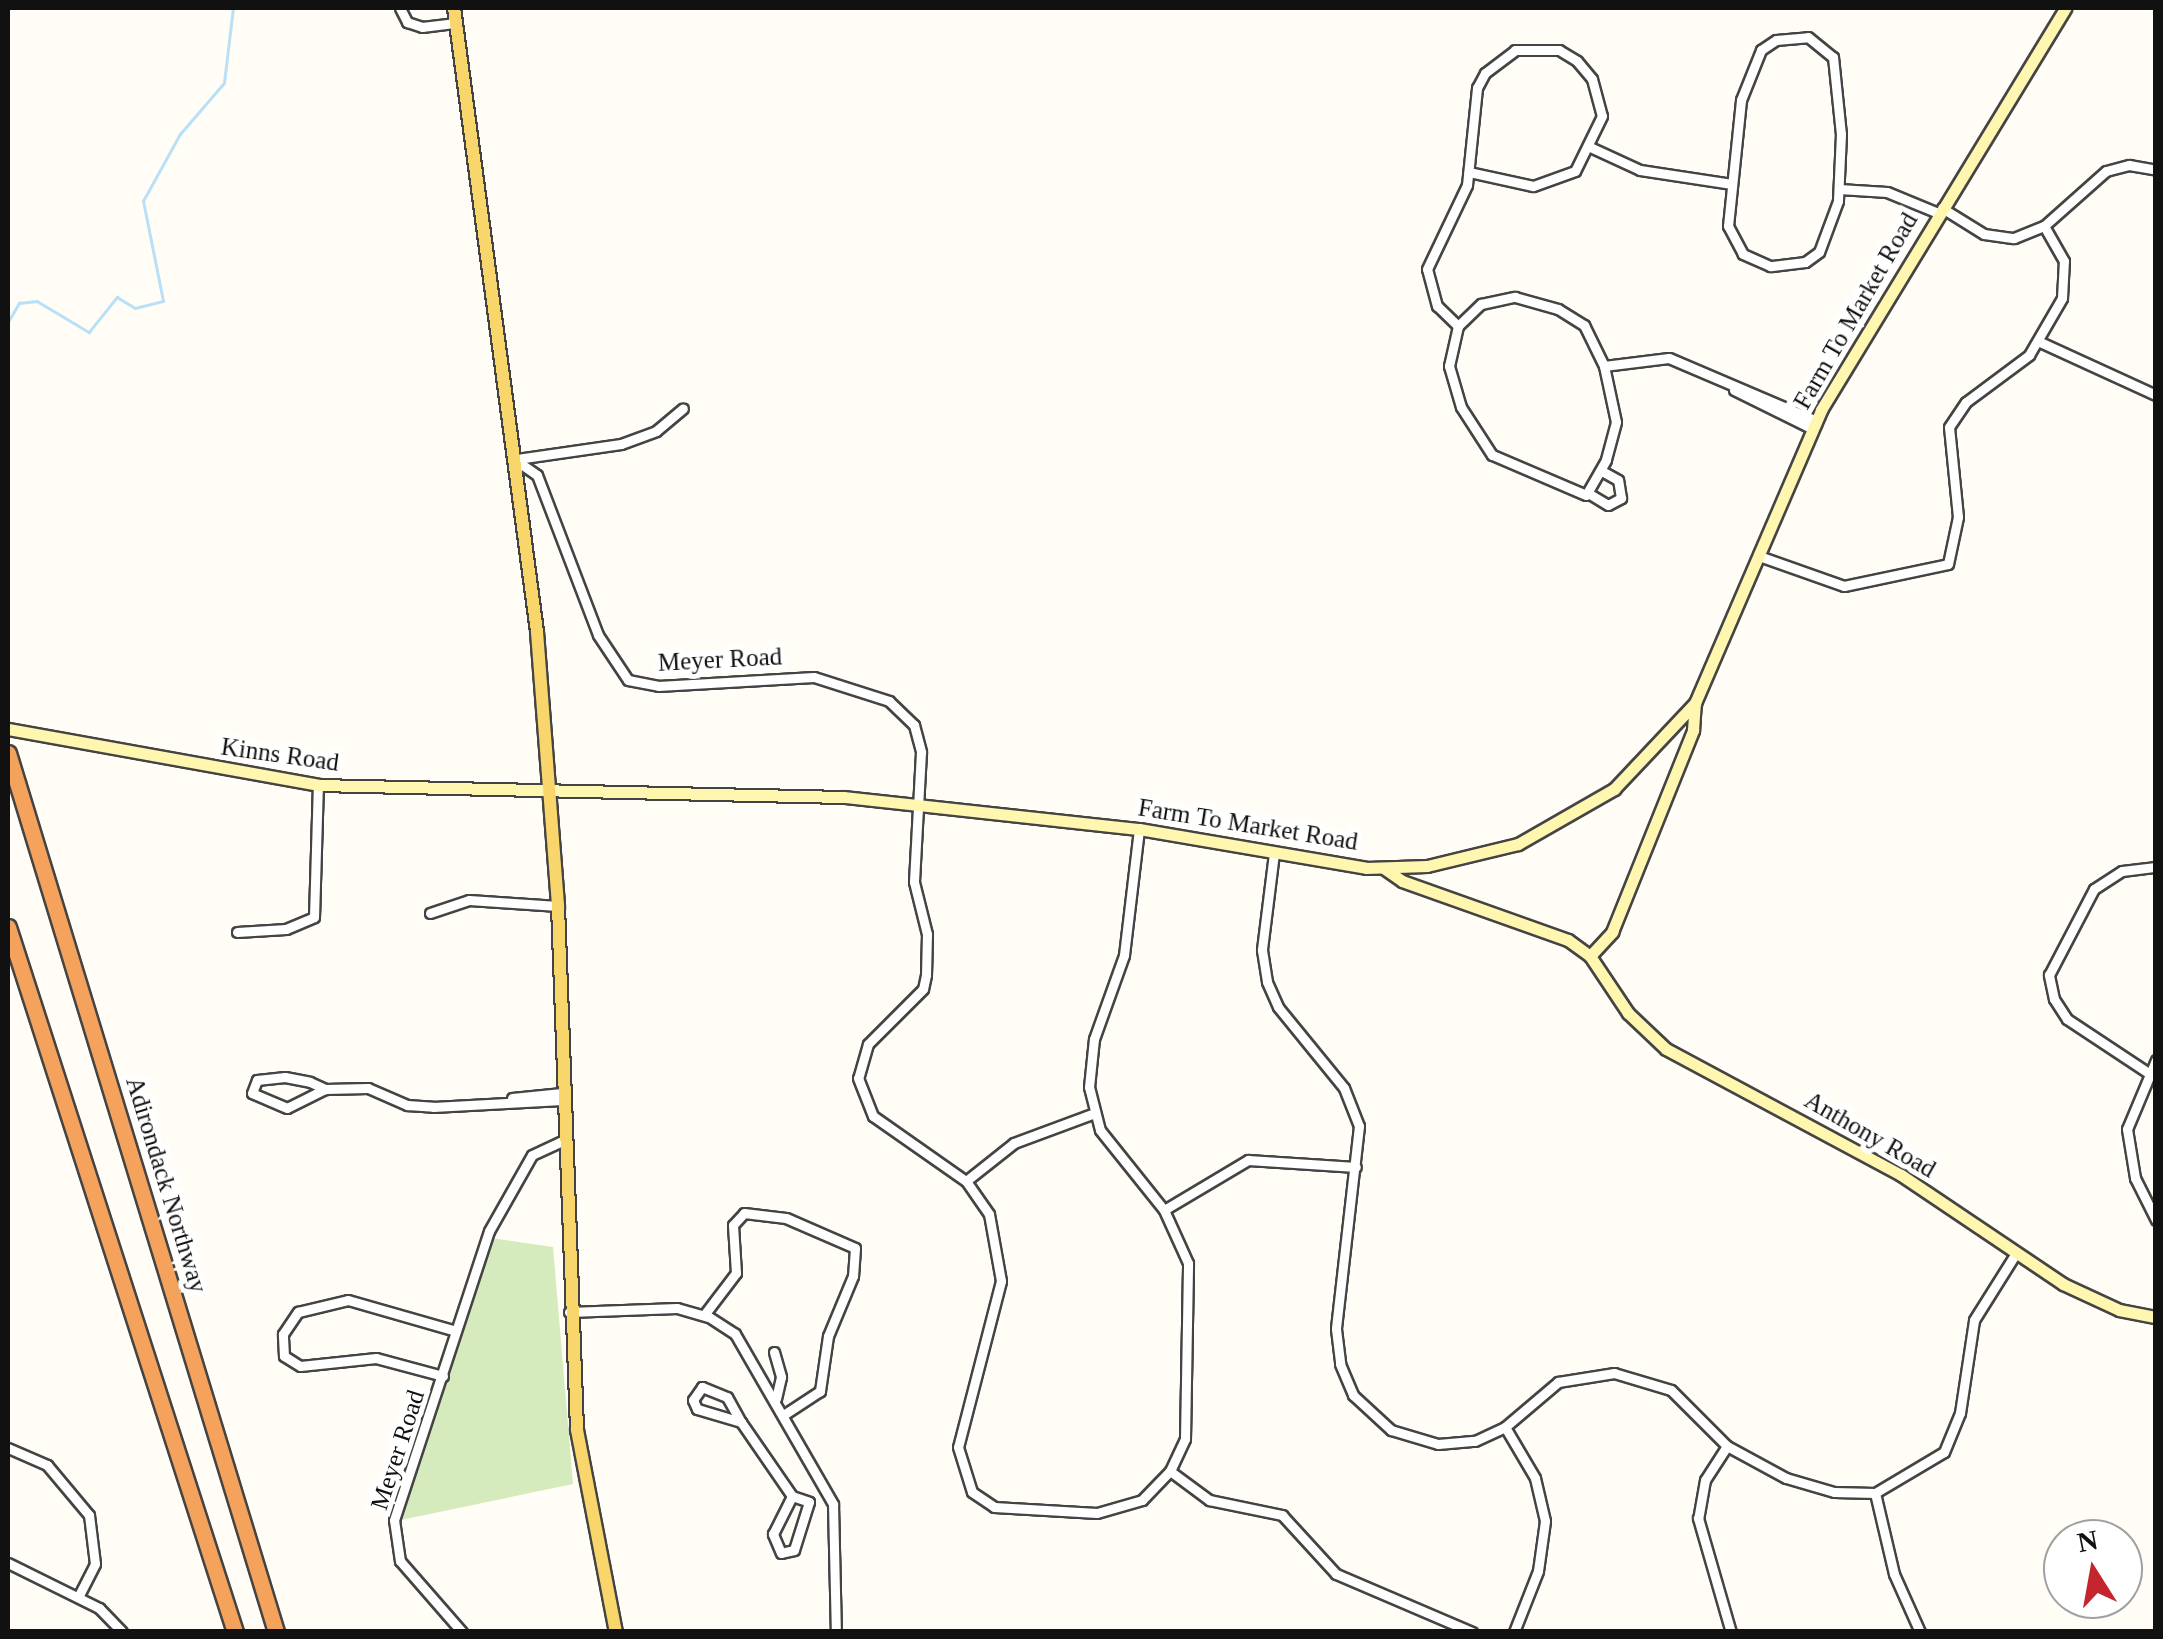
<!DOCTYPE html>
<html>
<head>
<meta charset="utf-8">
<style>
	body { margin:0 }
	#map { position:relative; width:2163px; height:1639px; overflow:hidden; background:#fffdf5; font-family:Georgia,serif }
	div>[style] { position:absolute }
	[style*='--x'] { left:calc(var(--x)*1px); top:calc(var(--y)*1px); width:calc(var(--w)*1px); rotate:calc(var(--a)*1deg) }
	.green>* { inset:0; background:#d5ebbd }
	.stream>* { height:2.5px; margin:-1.25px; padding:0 1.25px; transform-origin:1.25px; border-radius:1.25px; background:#b9e0f7 }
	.roads { filter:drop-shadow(2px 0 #444) drop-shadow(-2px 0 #444) drop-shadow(0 2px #444) drop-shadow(0 -2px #444) }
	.street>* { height:9px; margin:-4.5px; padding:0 4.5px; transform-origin:4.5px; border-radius:4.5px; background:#fff }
	.secondary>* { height:11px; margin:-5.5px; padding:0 5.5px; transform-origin:5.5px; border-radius:5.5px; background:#fff6b0 }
	.primary>* { height:12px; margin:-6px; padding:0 6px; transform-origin:6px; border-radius:6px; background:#f9d66b }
	.highway>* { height:15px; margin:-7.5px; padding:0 7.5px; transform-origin:7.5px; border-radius:7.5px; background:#f5a25d }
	span { translate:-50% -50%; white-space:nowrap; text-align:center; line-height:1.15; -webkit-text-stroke:10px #fff; paint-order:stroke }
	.street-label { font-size:25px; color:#111 }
	.frame { position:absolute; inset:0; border:10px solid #111; pointer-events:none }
	.north { position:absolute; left:2043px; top:1519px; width:100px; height:100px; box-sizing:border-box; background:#fff; border:2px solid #a0a0a0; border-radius:50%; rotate:349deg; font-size:28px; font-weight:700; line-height:40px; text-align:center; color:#111 }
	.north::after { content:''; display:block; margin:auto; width:35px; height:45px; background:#c4262e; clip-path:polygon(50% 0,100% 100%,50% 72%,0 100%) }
</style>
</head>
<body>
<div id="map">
	<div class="green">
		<i style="clip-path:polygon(490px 1238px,553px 1247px,573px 1484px,401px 1520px)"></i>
	</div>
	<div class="stream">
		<i style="--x:8;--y:322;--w:22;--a:-60"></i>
		<i style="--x:19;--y:303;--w:18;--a:-6"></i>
		<i style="--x:37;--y:301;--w:61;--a:30.8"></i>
		<i style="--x:89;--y:332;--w:45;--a:-51.3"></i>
		<i style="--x:117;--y:297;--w:21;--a:31"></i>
		<i style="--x:135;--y:308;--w:29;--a:-14"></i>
		<i style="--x:163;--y:301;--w:102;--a:-101.3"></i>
		<i style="--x:143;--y:201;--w:77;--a:-61.1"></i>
		<i style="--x:180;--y:134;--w:67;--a:-49.2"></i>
		<i style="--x:224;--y:83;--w:76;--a:-83.2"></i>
	</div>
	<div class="roads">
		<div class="street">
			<i style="--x:400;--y:8;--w:16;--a:63"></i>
			<i style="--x:407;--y:22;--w:16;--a:18"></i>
			<i style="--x:422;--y:27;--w:34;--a:-7"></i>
			<i style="--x:1808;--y:37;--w:32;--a:39"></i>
			<i style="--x:1833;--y:57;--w:77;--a:84.1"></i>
			<i style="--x:1841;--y:134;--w:67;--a:92.6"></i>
			<i style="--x:1838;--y:201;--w:54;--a:110.4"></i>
			<i style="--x:1819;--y:252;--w:17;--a:144"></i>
			<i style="--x:1805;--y:262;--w:35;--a:173"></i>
			<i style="--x:1770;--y:266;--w:30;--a:-156"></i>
			<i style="--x:1743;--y:254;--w:32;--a:-118"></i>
			<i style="--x:1728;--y:226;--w:127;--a:-84.1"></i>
			<i style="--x:1741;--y:100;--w:54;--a:-68.2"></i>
			<i style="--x:1761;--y:50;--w:18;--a:-34"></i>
			<i style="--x:1776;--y:40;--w:32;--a:-5"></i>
			<i style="--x:1590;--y:147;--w:55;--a:24.7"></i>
			<i style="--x:1640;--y:170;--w:93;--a:8.7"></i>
			<i style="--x:1839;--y:189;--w:48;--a:3.6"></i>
			<i style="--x:1887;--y:192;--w:55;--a:22.4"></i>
			<i style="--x:1942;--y:208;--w:49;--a:31.8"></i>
			<i style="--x:1984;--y:234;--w:30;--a:8"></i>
			<i style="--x:2014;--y:238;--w:32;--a:-22"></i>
			<i style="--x:2044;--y:226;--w:83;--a:-41.6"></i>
			<i style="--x:2106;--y:171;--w:24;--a:-15"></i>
			<i style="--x:2129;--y:165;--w:27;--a:10"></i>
			<i style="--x:1515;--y:297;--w:45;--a:15.6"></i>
			<i style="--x:1558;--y:309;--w:31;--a:32"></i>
			<i style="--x:1584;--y:325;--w:46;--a:64"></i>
			<i style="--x:1604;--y:366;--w:57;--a:77.9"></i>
			<i style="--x:1616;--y:422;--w:39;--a:105"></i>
			<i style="--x:1606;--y:460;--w:40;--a:119.7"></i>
			<i style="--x:1586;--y:495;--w:102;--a:-156.9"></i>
			<i style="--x:1492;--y:455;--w:57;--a:-122.9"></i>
			<i style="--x:1461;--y:407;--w:43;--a:-106.3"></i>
			<i style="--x:1449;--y:366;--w:41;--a:-77.3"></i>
			<i style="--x:1458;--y:326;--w:32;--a:-44"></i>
			<i style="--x:1481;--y:304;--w:35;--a:-12"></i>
			<i style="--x:1458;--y:326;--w:29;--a:-136"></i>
			<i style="--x:1437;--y:306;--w:38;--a:-105"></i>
			<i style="--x:1427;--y:269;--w:93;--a:-64.5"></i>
			<i style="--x:1467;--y:185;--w:98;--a:-84.1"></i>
			<i style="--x:1477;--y:88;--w:17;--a:-62"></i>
			<i style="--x:1485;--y:73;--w:38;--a:-37"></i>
			<i style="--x:1515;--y:50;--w:44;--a:0"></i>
			<i style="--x:1559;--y:50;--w:21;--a:31"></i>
			<i style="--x:1577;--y:61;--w:23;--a:50"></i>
			<i style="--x:1592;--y:79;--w:38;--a:75"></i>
			<i style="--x:1602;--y:116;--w:61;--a:116.1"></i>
			<i style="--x:1575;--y:171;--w:45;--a:160.3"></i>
			<i style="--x:1533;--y:186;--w:66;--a:-167.7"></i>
			<i style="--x:2040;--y:342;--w:128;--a:24.6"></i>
			<i style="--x:1604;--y:366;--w:65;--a:-7"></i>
			<i style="--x:1669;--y:358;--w:161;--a:23.1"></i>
			<i style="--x:1734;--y:390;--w:88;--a:26.3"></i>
			<i style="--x:514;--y:459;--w:28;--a:35"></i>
			<i style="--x:537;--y:475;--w:171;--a:69.1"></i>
			<i style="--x:598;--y:635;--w:54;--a:56.3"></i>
			<i style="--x:628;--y:680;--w:31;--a:11"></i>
			<i style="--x:658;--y:686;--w:156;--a:-3.3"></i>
			<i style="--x:814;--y:677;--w:79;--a:17.7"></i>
			<i style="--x:889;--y:701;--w:35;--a:44"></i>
			<i style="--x:914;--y:725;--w:28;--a:75"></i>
			<i style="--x:921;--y:752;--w:130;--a:93.1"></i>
			<i style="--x:914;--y:882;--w:54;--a:76"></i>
			<i style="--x:927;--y:934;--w:41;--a:91.4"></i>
			<i style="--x:926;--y:975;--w:14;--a:102"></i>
			<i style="--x:923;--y:989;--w:78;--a:135"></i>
			<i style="--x:868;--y:1044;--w:35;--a:106"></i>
			<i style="--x:858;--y:1078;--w:41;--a:68.5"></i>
			<i style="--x:873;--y:1116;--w:113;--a:35"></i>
			<i style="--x:966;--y:1181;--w:40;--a:55.1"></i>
			<i style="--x:989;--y:1214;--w:68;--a:79.8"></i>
			<i style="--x:1001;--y:1281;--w:171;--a:104.5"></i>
			<i style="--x:958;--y:1447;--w:47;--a:72.7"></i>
			<i style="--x:972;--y:1492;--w:27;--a:34"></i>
			<i style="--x:994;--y:1507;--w:103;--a:3.3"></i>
			<i style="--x:1097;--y:1513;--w:47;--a:-16.1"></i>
			<i style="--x:1142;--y:1500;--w:40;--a:-46"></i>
			<i style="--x:1170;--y:1471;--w:35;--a:-65"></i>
			<i style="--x:1185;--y:1439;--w:176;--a:-89"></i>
			<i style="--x:1188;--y:1263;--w:58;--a:-114.4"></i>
			<i style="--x:1164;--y:1210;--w:102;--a:-128.7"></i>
			<i style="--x:1100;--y:1130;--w:44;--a:-104.3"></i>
			<i style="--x:1089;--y:1087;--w:48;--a:-84.1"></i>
			<i style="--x:1094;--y:1039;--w:89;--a:-70.3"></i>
			<i style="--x:1124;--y:955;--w:127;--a:-83.2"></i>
			<i style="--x:517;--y:459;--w:105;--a:-8.2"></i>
			<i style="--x:621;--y:444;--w:37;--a:-20"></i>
			<i style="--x:656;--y:431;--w:35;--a:-40"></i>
			<i style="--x:1588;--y:493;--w:23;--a:31"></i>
			<i style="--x:1608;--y:505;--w:15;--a:-28"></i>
			<i style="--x:1621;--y:498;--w:18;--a:-99"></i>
			<i style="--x:1618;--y:480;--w:18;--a:-151"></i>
			<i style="--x:1759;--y:556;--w:90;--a:19.4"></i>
			<i style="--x:1844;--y:586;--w:106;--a:-11.9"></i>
			<i style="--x:1948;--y:564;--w:48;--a:-78"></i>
			<i style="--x:1958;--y:517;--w:90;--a:-95.7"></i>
			<i style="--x:1949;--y:427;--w:30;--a:-56"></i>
			<i style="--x:1966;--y:402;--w:79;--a:-36.7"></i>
			<i style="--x:2029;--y:355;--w:66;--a:-59.9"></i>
			<i style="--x:2062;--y:298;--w:37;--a:-87"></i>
			<i style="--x:2064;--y:261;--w:40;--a:-119.7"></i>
			<i style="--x:1274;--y:853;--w:98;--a:97.1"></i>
			<i style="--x:1262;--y:950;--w:32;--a:81"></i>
			<i style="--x:1267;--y:982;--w:27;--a:66"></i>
			<i style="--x:1278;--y:1007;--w:104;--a:50.8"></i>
			<i style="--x:1344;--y:1088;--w:41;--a:68.5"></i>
			<i style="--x:1359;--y:1126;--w:204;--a:96.5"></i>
			<i style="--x:1336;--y:1329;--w:35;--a:83"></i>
			<i style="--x:1340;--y:1364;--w:34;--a:67"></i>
			<i style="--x:1353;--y:1395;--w:52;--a:42.6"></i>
			<i style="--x:1391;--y:1430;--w:49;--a:16.6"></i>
			<i style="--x:1438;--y:1444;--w:37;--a:-5"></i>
			<i style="--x:1475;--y:1441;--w:33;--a:-25"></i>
			<i style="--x:1505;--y:1427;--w:70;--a:-40.3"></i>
			<i style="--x:1558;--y:1382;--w:57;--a:-9.1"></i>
			<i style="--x:1614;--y:1373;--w:59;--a:16.6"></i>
			<i style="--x:1671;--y:1390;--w:79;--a:45"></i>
			<i style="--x:1727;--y:1446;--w:67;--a:28.5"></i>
			<i style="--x:1786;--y:1478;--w:50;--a:16.3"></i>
			<i style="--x:1834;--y:1492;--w:41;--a:1.4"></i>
			<i style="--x:1875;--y:1493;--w:80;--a:-30.7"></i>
			<i style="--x:1944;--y:1452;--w:42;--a:-67.7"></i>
			<i style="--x:1960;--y:1413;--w:94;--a:-81.4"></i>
			<i style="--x:1974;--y:1320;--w:79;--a:-57.9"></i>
			<i style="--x:430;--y:913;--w:41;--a:-18.4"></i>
			<i style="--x:469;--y:900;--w:89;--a:3.9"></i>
			<i style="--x:237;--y:932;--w:49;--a:-3.5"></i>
			<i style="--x:286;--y:929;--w:30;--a:-23"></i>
			<i style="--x:314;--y:917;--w:132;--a:-88.3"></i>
			<i style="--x:2156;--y:1060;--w:75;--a:112.8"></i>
			<i style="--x:2127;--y:1129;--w:50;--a:80.7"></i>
			<i style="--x:2135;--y:1178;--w:47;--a:63.4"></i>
			<i style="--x:2147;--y:1072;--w:96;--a:-146.5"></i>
			<i style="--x:2067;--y:1019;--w:24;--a:-123"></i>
			<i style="--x:2054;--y:999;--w:25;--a:-102"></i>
			<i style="--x:2049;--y:975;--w:97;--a:-62.4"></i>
			<i style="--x:2094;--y:889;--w:33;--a:-33"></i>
			<i style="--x:2122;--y:871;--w:34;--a:-7"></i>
			<i style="--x:285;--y:1077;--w:25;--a:11"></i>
			<i style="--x:310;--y:1082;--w:17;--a:25"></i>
			<i style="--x:325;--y:1089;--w:42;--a:153.4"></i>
			<i style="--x:287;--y:1108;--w:38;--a:-157"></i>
			<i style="--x:252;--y:1093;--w:14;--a:-69"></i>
			<i style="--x:257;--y:1080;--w:28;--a:-6"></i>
			<i style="--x:325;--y:1089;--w:43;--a:-1.3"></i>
			<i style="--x:368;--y:1088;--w:43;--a:23.6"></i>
			<i style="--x:407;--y:1105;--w:26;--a:4"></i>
			<i style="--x:433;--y:1107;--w:129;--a:-3.1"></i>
			<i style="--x:512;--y:1098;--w:50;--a:-5.7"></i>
			<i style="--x:966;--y:1181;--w:61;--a:-38.4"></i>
			<i style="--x:1014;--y:1143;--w:83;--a:-20.4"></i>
			<i style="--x:1164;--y:1210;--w:98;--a:-30.8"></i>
			<i style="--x:1248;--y:1160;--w:108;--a:3.7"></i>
			<i style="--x:569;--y:1312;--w:108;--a:-2.1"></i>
			<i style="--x:677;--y:1308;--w:33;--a:16"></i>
			<i style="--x:709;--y:1317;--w:31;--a:33"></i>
			<i style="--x:735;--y:1334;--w:196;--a:60"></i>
			<i style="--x:833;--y:1504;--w:128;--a:88.7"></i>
			<i style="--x:704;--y:1315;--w:53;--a:-52.7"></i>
			<i style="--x:736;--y:1273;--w:48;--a:-93.6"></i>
			<i style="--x:733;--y:1225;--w:16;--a:-47"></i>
			<i style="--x:744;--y:1213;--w:42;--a:6.8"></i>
			<i style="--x:786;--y:1218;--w:75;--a:23.5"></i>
			<i style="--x:855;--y:1248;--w:28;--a:94"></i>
			<i style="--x:853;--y:1276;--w:65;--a:112.6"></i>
			<i style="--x:828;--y:1336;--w:56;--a:98.3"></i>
			<i style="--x:820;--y:1391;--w:42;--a:146.7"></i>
			<i style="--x:774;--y:1352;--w:26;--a:74"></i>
			<i style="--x:781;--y:1377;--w:22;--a:103"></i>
			<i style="--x:443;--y:1376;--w:69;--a:-165"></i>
			<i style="--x:376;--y:1358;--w:76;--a:174"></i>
			<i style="--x:300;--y:1366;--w:19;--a:-148"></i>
			<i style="--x:284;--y:1356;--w:22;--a:-93"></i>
			<i style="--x:283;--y:1334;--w:27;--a:-56"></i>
			<i style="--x:298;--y:1312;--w:51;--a:-13.5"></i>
			<i style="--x:348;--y:1300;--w:112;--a:16"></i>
			<i style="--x:702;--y:1387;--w:27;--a:22"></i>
			<i style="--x:727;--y:1397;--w:29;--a:61"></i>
			<i style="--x:741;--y:1422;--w:46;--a:-163.5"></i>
			<i style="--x:697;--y:1409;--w:10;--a:-114"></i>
			<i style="--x:693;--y:1400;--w:16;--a:-55"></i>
			<i style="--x:741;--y:1422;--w:90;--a:55.4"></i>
			<i style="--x:1505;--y:1427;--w:59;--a:59.5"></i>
			<i style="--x:1535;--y:1478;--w:44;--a:76.9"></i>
			<i style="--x:1545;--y:1521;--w:50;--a:98"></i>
			<i style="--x:1538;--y:1571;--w:66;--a:111.5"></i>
			<i style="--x:1727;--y:1446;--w:40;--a:122.9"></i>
			<i style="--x:1705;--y:1480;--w:39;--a:100"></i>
			<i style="--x:1698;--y:1518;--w:119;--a:73.9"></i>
			<i style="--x:8;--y:1448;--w:43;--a:23.6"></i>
			<i style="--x:47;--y:1465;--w:65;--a:50"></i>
			<i style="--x:89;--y:1515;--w:49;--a:83"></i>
			<i style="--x:95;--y:1564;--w:36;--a:117"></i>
			<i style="--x:1170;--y:1471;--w:49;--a:36.6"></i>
			<i style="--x:1209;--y:1500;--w:75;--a:11.6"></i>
			<i style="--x:1282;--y:1515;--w:80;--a:47.5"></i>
			<i style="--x:1336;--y:1574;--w:148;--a:23.1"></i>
			<i style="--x:1875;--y:1493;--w:83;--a:76.8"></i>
			<i style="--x:1894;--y:1574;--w:64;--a:65.9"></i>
			<i style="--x:792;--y:1496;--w:18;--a:19"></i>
			<i style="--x:809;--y:1502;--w:50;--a:107.4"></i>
			<i style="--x:794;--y:1550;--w:13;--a:167"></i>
			<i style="--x:781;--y:1553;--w:21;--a:-113"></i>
			<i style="--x:773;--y:1534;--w:42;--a:-63.4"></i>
			<i style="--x:8;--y:1563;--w:102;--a:26.3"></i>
			<i style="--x:99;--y:1608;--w:33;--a:46"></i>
			<i style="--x:462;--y:1632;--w:94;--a:-131.1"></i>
			<i style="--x:400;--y:1561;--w:41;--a:-98.3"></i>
			<i style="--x:394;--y:1520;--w:304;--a:-71.8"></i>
			<i style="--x:489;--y:1231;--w:87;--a:-60.5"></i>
			<i style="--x:532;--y:1155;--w:33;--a:-25"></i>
		</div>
		<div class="secondary">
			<i style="--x:8;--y:729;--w:315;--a:10.2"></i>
			<i style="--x:318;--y:785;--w:526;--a:1.31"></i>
			<i style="--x:844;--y:797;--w:297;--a:6.2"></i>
			<i style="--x:1139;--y:829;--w:230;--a:9.7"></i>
			<i style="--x:1366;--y:868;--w:61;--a:-1.9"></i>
			<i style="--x:1427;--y:866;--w:94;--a:-13.6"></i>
			<i style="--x:1518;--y:844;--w:111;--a:-29.8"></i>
			<i style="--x:1614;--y:789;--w:118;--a:-46.7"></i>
			<i style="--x:1695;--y:703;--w:319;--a:-66.7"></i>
			<i style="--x:1821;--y:410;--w:470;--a:-58.7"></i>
			<i style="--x:1385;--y:869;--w:21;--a:35"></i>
			<i style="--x:1402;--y:881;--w:176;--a:19.6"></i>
			<i style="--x:1568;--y:940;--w:27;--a:36"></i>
			<i style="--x:1590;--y:956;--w:69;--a:56.3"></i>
			<i style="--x:1628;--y:1013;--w:52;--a:43.5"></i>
			<i style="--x:1666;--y:1049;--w:267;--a:28.2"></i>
			<i style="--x:1901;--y:1175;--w:195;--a:33.9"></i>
			<i style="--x:2063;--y:1284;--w:62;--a:24.9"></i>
			<i style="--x:2119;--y:1310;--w:38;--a:11"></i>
			<i style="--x:1590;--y:956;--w:33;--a:-47"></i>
			<i style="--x:1612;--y:932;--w:218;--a:-68.1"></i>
			<i style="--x:1693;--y:730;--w:27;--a:-86"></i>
		</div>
		<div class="primary">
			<i style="--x:454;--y:8;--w:629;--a:82.42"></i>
			<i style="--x:537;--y:632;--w:275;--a:85.6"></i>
			<i style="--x:558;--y:906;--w:524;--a:87.92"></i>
			<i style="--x:577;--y:1430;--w:206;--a:79.1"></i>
		</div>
		<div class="highway">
			<i style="--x:8;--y:753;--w:919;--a:73.04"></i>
			<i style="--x:8;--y:927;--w:741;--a:72.15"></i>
		</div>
	</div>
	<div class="street-label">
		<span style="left:1856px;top:311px;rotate:-60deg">Farm To Market Road</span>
		<span style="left:720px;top:660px;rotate:-3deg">Meyer Road</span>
		<span style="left:280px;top:755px;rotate:8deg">Kinns Road</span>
		<span style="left:1248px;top:825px;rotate:9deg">Farm To Market Road</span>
		<span style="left:1870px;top:1135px;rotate:30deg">Anthony Road</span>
		<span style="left:166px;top:1185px;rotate:73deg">Adirondack Northway</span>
		<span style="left:398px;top:1450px;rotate:-72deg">Meyer Road</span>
	</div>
	<div class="frame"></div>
	<div class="north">N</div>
</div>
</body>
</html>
